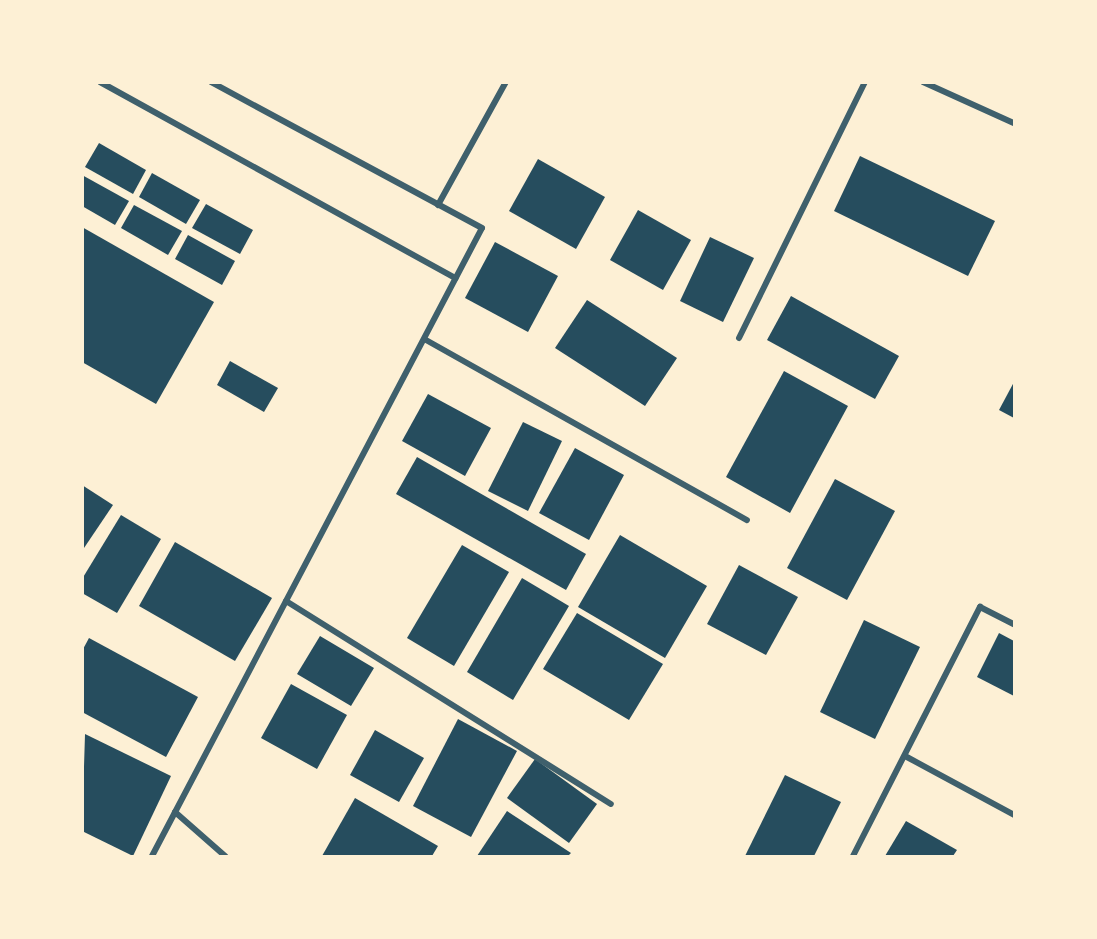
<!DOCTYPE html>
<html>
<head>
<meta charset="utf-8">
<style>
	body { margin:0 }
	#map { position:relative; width:1097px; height:939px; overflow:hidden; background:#fdf0d5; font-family:Poppins,sans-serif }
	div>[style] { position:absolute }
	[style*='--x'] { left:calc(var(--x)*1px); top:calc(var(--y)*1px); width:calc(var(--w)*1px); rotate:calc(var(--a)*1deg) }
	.building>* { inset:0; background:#264d5e }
	.minor>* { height:6px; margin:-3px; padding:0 3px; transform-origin:3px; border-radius:3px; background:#3f606c }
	span { translate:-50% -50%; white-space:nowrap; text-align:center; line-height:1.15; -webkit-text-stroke:6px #fdf0d5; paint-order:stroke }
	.frame { position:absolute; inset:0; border:84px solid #fdf0d5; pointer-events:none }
</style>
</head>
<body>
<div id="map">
	<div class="building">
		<i style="clip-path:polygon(99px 143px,146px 170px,133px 194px,85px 167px)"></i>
		<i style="clip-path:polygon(860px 156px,995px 221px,968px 276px,834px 211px)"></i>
		<i style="clip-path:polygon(538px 159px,605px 197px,576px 249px,509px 211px)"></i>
		<i style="clip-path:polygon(152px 173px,200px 200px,186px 224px,139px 197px)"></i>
		<i style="clip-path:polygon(82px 175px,129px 201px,115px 225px,82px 206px)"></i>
		<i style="clip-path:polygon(206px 204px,253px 230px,240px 254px,192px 228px)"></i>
		<i style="clip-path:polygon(134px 205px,182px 231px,168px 255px,121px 228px)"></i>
		<i style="clip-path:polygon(638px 210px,691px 240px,663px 290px,610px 260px)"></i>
		<i style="clip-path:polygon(82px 227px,214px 302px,156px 404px,82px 362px)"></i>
		<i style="clip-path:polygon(188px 235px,235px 261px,222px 285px,175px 259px)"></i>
		<i style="clip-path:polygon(710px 237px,754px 258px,723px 322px,680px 301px)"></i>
		<i style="clip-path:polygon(495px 242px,558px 276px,528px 332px,465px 298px)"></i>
		<i style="clip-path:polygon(791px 296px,899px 356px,875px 399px,767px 340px)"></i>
		<i style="clip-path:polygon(587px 300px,677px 358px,645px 406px,555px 348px)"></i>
		<i style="clip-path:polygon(230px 361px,278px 388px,264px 412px,217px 385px)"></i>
		<i style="clip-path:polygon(784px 371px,848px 406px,790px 513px,726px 477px)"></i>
		<i style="clip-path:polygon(1014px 382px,1014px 418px,999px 410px)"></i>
		<i style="clip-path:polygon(428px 394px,491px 428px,465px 476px,402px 441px)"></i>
		<i style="clip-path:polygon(523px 422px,562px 441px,528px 511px,488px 491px)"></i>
		<i style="clip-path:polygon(575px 448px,624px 475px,589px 540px,539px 513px)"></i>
		<i style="clip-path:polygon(417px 457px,586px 554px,566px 590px,396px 494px)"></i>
		<i style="clip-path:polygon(835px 479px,895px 511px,847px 600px,787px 568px)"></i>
		<i style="clip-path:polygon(82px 485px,113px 505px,82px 551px)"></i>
		<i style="clip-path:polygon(121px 515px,161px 539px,117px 613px,82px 593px,82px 579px)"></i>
		<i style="clip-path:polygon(620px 535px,707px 586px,665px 658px,578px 607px)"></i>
		<i style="clip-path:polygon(175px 542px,272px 598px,235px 661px,139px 606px)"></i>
		<i style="clip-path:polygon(462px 545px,509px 572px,454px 666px,407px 638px)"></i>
		<i style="clip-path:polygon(739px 565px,798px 597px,766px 655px,707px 624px)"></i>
		<i style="clip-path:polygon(522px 578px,569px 606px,513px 700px,467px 672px)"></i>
		<i style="clip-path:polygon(577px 613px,663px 664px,629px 720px,543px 669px)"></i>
		<i style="clip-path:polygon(864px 620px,920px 647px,875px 739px,820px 712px)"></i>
		<i style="clip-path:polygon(999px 633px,1014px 641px,1014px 696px,977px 677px)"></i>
		<i style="clip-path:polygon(320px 636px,374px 668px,351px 706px,297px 674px)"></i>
		<i style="clip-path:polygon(89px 638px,198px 697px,166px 757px,82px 712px,82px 651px)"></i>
		<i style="clip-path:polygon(291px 684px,347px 715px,317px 769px,261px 738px)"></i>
		<i style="clip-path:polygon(458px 719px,517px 751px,471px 837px,413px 806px)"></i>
		<i style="clip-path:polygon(375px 730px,424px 758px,399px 802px,350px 775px)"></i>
		<i style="clip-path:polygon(85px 734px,171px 776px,133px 856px,82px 831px)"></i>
		<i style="clip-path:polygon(535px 759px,597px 804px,569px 843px,507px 798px)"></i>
		<i style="clip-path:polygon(785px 775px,841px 802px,814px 856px,745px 856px)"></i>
		<i style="clip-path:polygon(355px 798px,438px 846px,432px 856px,322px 856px)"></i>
		<i style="clip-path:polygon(507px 811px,571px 853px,568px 856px,477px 856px)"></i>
		<i style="clip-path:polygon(906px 821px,957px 850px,953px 856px,885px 856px)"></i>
	</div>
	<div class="minor">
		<i style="--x:100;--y:82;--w:406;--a:28.9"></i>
		<i style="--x:923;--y:82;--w:100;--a:24.3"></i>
		<i style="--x:438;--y:205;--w:141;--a:-61.1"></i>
		<i style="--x:739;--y:338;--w:285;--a:-63.8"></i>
		<i style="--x:426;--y:340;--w:368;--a:29.3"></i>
		<i style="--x:286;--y:601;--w:383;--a:32"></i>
		<i style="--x:905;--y:756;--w:124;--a:28.4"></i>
		<i style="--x:175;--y:812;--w:67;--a:41.3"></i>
		<i style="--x:152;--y:856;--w:709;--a:-62.28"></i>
		<i style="--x:482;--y:228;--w:308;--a:-151.7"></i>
		<i style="--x:853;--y:856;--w:280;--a:-63"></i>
		<i style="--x:980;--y:607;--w:38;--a:27"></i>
	</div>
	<div class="frame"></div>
</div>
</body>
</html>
